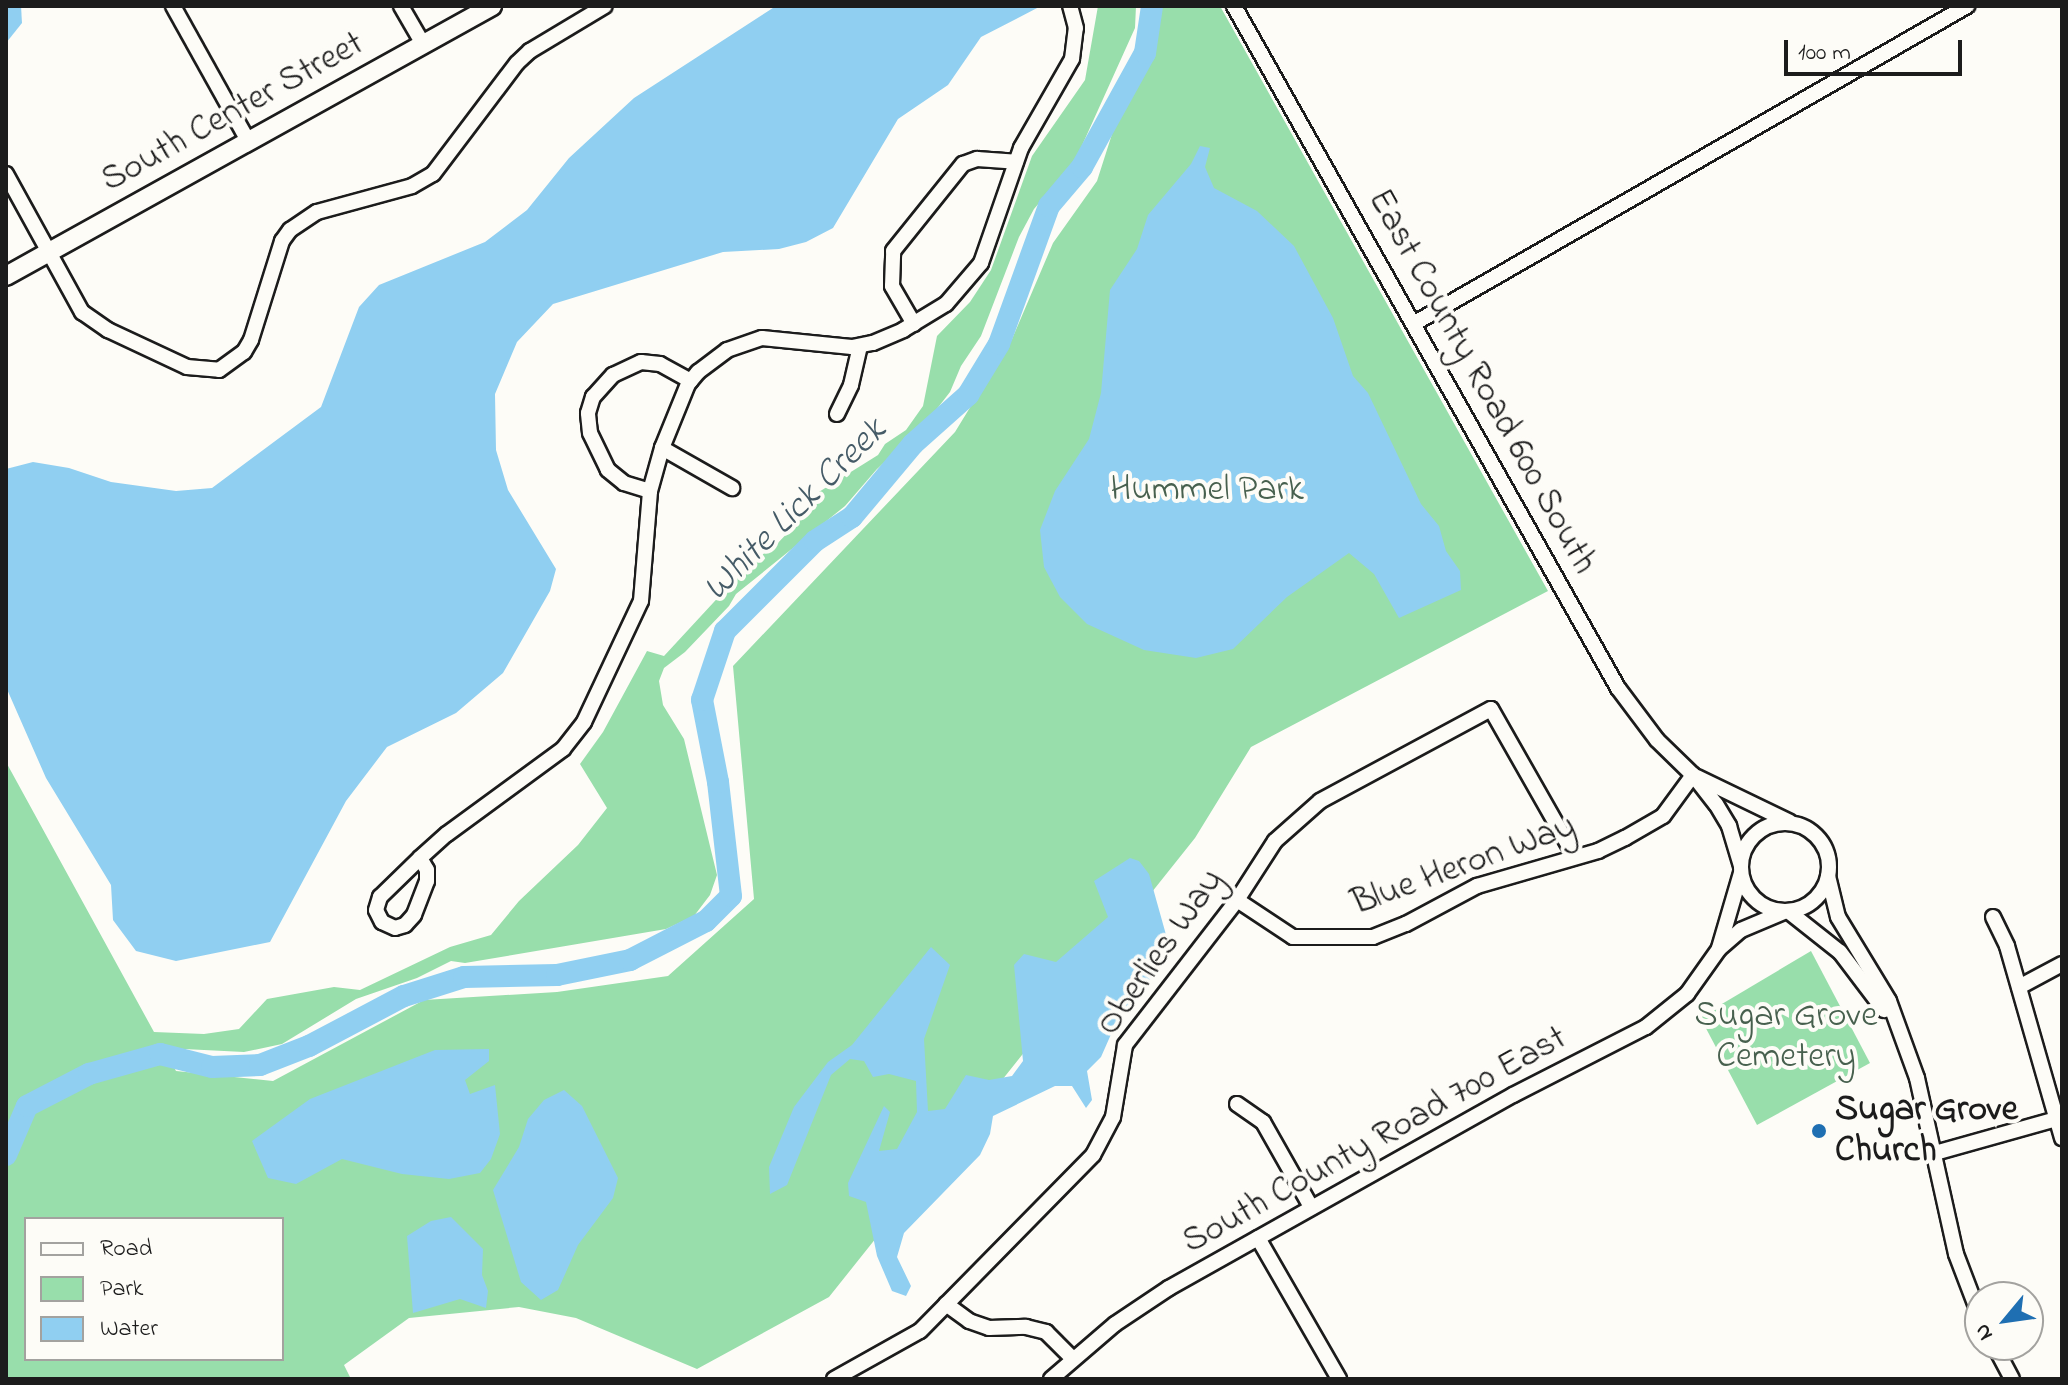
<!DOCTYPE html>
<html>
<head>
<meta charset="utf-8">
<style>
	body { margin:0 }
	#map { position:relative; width:2068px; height:1385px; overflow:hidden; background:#fdfcf7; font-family:"Indie Flower",sans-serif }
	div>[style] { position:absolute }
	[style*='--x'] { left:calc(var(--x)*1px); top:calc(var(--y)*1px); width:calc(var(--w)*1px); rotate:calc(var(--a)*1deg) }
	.green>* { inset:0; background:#98deab }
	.water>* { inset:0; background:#90cff1 }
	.river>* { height:22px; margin:-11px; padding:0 11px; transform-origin:11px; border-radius:11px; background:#90cff1 }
	.roads { filter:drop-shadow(2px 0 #1c1c1c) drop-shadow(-2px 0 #1c1c1c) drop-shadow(0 2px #1c1c1c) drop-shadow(0 -2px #1c1c1c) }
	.minor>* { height:14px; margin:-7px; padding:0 7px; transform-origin:7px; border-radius:7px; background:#fdfcf7 }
	.minor>.ring { margin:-7px; padding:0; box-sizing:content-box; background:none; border:14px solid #fdfcf7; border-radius:50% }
	.major>* { height:18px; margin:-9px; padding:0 9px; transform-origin:9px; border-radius:9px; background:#fdfcf7 }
	.dots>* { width:22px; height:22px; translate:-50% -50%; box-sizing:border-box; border:4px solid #fdfcf7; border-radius:50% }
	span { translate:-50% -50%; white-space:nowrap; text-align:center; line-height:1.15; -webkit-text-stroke:8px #fdfcf7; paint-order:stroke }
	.street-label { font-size:36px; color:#1c1c1c }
	.park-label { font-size:36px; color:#47604e }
	.poi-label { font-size:36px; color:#1c1c1c; font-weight:700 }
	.left { translate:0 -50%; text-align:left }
	.water-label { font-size:38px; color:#455b67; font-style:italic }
	.frame { position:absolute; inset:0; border:8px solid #1c1c1c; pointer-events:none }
	.legend { position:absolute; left:24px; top:1217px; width:260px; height:144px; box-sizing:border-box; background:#fdfcf7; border:2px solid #a3a29f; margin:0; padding:10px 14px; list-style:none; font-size:24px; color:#1c1c1c }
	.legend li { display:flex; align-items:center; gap:16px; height:40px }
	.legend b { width:40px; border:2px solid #a3a29f }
	.north { position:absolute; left:1964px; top:1281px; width:80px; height:80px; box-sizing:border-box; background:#fdfcf7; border:2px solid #a3a29f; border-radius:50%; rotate:241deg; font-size:22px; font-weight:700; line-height:32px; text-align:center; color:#1c1c1c }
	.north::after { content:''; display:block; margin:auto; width:28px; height:36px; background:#1f6fb2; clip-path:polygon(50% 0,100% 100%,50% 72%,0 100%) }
	.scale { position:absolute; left:1784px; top:40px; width:178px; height:36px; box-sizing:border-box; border:4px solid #1c1c1c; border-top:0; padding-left:10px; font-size:24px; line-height:28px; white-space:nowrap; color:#1c1c1c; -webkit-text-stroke:6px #fdfcf7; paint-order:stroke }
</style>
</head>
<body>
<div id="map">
	<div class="green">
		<i style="clip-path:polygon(evenodd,1098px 6px,1136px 6px,1135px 28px,1075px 161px,1034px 209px,1019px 237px,981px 336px,961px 366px,950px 392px,922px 428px,877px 469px,845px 506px,736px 594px,729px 606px,685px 652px,664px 668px,659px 681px,663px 705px,684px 739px,717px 875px,710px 895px,694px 916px,666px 929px,465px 963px,451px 961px,417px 978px,356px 999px,282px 1044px,244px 1052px,164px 1048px,176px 1071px,273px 1081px,424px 1000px,557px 992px,668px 976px,754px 899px,733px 666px,955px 432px,1012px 339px,1053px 243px,1097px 181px,1153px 6px,1220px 6px,1548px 591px,1251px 747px,1195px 838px,829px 1297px,697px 1369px,576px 1318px,519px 1307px,409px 1318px,344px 1365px,351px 1379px,6px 1379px,6px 762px,154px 1032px,204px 1034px,239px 1029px,267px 999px,334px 987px,360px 990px,450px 947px,491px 935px,519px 901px,578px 845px,607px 808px,580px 764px,603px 732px,647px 651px,664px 656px,750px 563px,775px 546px,796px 524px,814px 495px,878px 455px,885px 444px,906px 430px,923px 406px,937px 336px,970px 302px,991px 270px,1032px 156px,1085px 80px,1098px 6px,26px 1219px,282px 1219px,282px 1359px,26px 1359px,26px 1219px)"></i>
		<i style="clip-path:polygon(1811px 951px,1870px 1063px,1757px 1125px,1700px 1017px)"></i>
	</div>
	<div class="water">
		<i style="clip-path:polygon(6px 6px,21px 6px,22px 23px,6px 43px)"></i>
		<i style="clip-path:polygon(776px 6px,1041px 6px,981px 37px,948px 85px,898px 119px,833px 228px,806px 242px,779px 249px,723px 252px,553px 304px,517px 342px,495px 394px,496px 450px,508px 490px,556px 569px,550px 591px,503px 673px,456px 713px,387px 747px,346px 801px,270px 942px,176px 961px,136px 951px,113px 920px,111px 885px,46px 778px,6px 687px,6px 469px,33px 462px,69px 468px,111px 482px,176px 491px,212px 488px,321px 407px,359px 307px,379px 285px,485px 242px,527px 210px,569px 158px,634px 98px)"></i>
		<i style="clip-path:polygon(1200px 146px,1210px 148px,1205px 167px,1214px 188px,1257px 211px,1294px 246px,1333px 318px,1353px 376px,1368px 393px,1421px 504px,1439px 526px,1446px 551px,1460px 571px,1461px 590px,1399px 618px,1374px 574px,1349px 553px,1287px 597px,1233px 649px,1196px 658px,1144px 650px,1087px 624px,1060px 597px,1044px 567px,1040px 530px,1055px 491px,1089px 439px,1101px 393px,1110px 290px,1137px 249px,1148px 215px,1191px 164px)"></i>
		<i style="clip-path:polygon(1130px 858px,1139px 861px,1149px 874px,1170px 949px,1140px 995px,1116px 1023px,1101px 1057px,1087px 1071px,1092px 1100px,1086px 1108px,1072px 1086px,1055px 1086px,993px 1116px,990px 1134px,980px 1155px,904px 1233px,897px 1257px,911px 1286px,906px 1296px,892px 1291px,877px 1256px,866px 1202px,849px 1196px,848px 1183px,884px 1106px,890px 1112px,879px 1151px,897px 1149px,917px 1112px,916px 1081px,889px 1074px,873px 1077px,864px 1061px,850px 1059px,831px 1075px,787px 1185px,770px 1194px,769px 1167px,794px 1107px,828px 1062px,852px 1045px,931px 947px,950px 965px,924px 1039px,928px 1111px,945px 1109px,966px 1075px,989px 1080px,1012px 1076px,1023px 1061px,1014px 965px,1024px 954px,1056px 962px,1108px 917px,1094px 881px)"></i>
		<i style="clip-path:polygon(489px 1049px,489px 1061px,465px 1080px,470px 1094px,495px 1085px,500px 1134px,491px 1159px,480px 1173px,449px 1179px,402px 1174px,342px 1159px,296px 1184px,268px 1178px,252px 1141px,310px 1099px,435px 1050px)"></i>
		<i style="clip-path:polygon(564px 1090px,582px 1106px,618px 1178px,613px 1198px,578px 1245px,558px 1290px,541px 1300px,521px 1282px,493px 1190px,519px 1147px,528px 1119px,544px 1100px)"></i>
		<i style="clip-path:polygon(451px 1217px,483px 1249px,482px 1275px,488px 1291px,486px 1308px,460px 1299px,413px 1313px,407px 1236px,431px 1221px)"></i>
	</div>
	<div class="river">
		<i style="--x:6;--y:1155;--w:53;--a:-66.8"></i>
		<i style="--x:27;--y:1106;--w:70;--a:-27.3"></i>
		<i style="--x:89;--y:1074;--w:74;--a:-15.7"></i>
		<i style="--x:160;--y:1054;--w:54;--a:14"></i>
		<i style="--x:212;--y:1067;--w:48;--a:-2.4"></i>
		<i style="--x:260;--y:1065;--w:53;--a:-21.2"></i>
		<i style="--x:309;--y:1046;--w:107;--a:-27.8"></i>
		<i style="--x:404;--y:996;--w:63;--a:-17.6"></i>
		<i style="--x:464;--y:977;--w:93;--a:-1.2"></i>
		<i style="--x:557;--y:975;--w:75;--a:-11.6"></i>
		<i style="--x:630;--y:960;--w:85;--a:-27.2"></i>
		<i style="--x:706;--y:921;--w:35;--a:-45"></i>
		<i style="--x:731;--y:896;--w:115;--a:-96.5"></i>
		<i style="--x:718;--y:782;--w:84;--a:-101"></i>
		<i style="--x:702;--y:700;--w:73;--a:-71.6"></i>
		<i style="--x:725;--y:631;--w:127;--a:-45"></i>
		<i style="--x:815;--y:541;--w:44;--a:-33"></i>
		<i style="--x:852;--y:517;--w:95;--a:-50.1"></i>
		<i style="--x:913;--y:444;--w:74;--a:-41.7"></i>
		<i style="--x:968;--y:395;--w:60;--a:-58.7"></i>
		<i style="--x:999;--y:344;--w:147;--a:-70.1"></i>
		<i style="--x:1049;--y:206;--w:51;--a:-49.8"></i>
		<i style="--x:1082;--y:167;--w:130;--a:-61.1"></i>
		<i style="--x:1145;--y:53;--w:48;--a:-81.5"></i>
	</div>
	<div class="roads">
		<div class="minor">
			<i style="--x:173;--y:6;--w:154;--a:60.9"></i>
			<i style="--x:401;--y:6;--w:44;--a:59.9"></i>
			<i style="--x:1234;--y:6;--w:783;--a:60.62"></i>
			<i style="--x:1618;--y:688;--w:65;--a:53.1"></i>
			<i style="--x:1657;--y:740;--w:50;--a:44.2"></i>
			<i style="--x:1693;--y:775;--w:37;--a:52"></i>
			<i style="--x:1716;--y:804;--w:26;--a:59"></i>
			<i style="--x:1729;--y:826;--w:42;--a:73.3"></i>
			<i style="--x:6;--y:174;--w:158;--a:61.2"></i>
			<i style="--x:82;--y:312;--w:32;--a:35"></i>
			<i style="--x:108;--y:330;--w:87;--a:25.1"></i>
			<i style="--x:187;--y:367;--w:32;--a:5"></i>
			<i style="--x:219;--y:370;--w:31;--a:-36"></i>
			<i style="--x:244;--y:352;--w:14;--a:-60"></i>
			<i style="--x:251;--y:340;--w:104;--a:-72.6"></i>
			<i style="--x:282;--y:241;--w:14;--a:-54"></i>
			<i style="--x:290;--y:230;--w:32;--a:-34"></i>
			<i style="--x:317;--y:212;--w:98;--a:-15.3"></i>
			<i style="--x:412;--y:186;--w:24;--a:-30"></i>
			<i style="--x:433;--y:174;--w:139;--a:-52.9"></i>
			<i style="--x:517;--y:63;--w:18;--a:-43"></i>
			<i style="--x:530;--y:51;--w:87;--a:-31"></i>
			<i style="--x:1415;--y:323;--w:637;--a:-29.87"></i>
			<i style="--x:914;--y:324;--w:44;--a:-120.1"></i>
			<i style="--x:892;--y:286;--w:35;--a:-88"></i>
			<i style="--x:893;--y:251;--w:112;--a:-51.2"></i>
			<i style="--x:963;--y:164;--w:15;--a:-20"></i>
			<i style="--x:977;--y:159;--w:39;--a:4"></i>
			<i style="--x:837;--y:414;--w:32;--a:-64"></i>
			<i style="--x:851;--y:385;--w:40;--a:-77"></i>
			<i style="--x:662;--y:448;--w:81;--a:29.7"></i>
			<i style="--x:650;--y:491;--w:27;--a:-163"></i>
			<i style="--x:624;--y:483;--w:21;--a:-141"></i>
			<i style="--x:608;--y:470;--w:41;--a:-115.9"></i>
			<i style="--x:590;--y:433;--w:20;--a:-96"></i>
			<i style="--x:588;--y:413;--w:17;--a:-73"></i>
			<i style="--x:593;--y:397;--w:30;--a:-48"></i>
			<i style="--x:613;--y:375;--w:31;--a:-25"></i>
			<i style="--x:641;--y:362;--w:19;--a:6"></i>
			<i style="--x:660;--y:364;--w:35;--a:29"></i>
			<i style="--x:1697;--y:777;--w:103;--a:25.8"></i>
			<i class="ring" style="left:1741px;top:823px;width:74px;height:74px"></i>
			<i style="--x:420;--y:858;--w:36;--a:-42"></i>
			<i style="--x:447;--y:834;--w:144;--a:-36.2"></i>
			<i style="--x:563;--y:749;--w:34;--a:-52"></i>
			<i style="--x:584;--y:722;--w:134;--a:-64.8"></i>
			<i style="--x:641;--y:601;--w:110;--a:-85.3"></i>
			<i style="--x:650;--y:491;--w:45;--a:-74.4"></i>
			<i style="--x:662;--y:448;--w:69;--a:-67.9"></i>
			<i style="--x:688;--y:384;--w:16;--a:-50"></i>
			<i style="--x:698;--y:372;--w:36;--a:-37"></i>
			<i style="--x:727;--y:350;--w:37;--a:-19"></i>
			<i style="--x:762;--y:338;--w:90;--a:5.7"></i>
			<i style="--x:852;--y:347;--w:21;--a:-11"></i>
			<i style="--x:873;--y:343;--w:33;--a:-23"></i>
			<i style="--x:903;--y:330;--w:50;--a:-31.2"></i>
			<i style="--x:946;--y:304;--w:54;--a:-49.5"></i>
			<i style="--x:981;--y:263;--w:122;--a:-70.8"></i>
			<i style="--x:1021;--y:148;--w:103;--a:-60.2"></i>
			<i style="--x:1072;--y:59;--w:31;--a:-83"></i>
			<i style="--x:1076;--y:28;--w:23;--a:-105"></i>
			<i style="--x:420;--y:858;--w:14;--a:60"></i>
			<i style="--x:427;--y:870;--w:11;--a:90"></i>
			<i style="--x:427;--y:881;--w:36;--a:111"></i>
			<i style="--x:414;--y:915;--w:13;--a:132"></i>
			<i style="--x:405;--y:925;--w:10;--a:163"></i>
			<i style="--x:395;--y:928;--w:14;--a:-155"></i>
			<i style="--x:382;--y:922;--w:13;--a:-117"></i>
			<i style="--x:376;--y:910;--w:14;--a:-73"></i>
			<i style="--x:380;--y:897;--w:56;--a:-44.3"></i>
			<i style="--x:1828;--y:876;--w:42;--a:76.3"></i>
			<i style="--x:1838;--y:917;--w:98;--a:58.7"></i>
			<i style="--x:1889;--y:1001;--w:82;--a:70"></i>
			<i style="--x:1917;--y:1078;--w:180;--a:77.5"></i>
			<i style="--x:1956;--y:1254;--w:67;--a:69.1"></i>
			<i style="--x:1237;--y:900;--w:67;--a:33.5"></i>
			<i style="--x:1293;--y:937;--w:80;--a:0"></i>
			<i style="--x:1373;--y:937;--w:35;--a:-22"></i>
			<i style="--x:1406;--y:924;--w:81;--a:-28.2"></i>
			<i style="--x:1477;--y:886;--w:126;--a:-16.1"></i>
			<i style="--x:1598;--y:851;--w:30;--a:-26"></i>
			<i style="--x:1625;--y:838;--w:44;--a:-30.1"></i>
			<i style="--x:1663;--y:816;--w:51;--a:-53.8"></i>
			<i style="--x:1788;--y:911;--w:66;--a:38.3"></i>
			<i style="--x:1840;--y:952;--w:73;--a:52.8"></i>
			<i style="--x:1993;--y:917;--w:32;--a:64"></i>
			<i style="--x:2007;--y:946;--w:200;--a:74"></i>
			<i style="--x:1719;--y:948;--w:78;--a:-73.7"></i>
			<i style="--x:2019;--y:987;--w:49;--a:-28.1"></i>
			<i style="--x:1237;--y:1104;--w:32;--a:35"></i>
			<i style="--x:1263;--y:1122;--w:98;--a:60.5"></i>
			<i style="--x:1935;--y:1153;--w:126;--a:-15.7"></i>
			<i style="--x:1258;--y:1238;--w:163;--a:60.1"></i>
			<i style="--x:946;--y:1304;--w:29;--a:36"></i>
			<i style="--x:969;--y:1321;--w:21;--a:19"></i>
			<i style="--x:989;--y:1328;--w:37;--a:-2"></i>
			<i style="--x:1026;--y:1327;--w:21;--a:14"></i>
			<i style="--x:1046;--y:1332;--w:37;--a:45"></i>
			<i style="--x:1994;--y:1345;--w:38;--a:62"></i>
			<i style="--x:834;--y:1379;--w:98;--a:-29.2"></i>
			<i style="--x:920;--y:1331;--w:247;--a:-45.5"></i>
			<i style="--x:1093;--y:1155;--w:43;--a:-62.2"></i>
			<i style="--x:1113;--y:1117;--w:73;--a:-80.5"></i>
			<i style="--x:1125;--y:1045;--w:183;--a:-52.3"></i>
			<i style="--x:1237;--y:900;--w:70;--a:-57.2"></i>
			<i style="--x:1275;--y:841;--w:60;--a:-41.6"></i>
			<i style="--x:1320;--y:801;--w:194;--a:-28.3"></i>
			<i style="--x:1491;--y:709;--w:170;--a:60.4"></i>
			<i style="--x:1051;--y:1379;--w:84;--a:-40.7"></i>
			<i style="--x:1115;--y:1324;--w:65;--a:-33.7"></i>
			<i style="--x:1169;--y:1288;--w:394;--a:-29.3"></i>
			<i style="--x:1513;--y:1095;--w:149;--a:-27.1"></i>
			<i style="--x:1646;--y:1027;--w:53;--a:-38.8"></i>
			<i style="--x:1687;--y:994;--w:55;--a:-54.6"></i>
			<i style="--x:1719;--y:949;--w:29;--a:-41"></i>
			<i style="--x:1741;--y:930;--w:49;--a:-22.9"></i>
		</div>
		<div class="major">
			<i style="--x:6;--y:276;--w:556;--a:-29.05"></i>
		</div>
	</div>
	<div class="dots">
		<i style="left:1819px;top:1131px;background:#1f6fb2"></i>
	</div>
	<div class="street-label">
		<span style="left:233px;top:113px;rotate:-29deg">South Center Street</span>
		<span style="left:1481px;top:382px;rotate:61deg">East County Road 600 South</span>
		<span style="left:1464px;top:866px;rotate:-20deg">Blue Heron Way</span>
		<span style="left:1161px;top:953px;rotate:-55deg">Oberlies Way</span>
		<span style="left:1375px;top:1141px;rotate:-29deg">South County Road 700 East</span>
	</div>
	<div class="park-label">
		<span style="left:1207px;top:491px">Hummel Park</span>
		<span style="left:1786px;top:1037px">Sugar Grove<br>Cemetery</span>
	</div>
	<div class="poi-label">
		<span class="left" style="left:1835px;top:1131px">Sugar Grove<br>Church</span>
	</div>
	<div class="water-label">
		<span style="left:796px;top:511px;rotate:-45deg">White Lick Creek</span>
	</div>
	<div class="frame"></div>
	<ul class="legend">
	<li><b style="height:10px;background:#fdfcf7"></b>Road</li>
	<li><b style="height:22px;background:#98deab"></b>Park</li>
	<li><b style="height:22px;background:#90cff1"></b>Water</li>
	</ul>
	<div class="north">N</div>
	<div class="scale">100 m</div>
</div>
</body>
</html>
